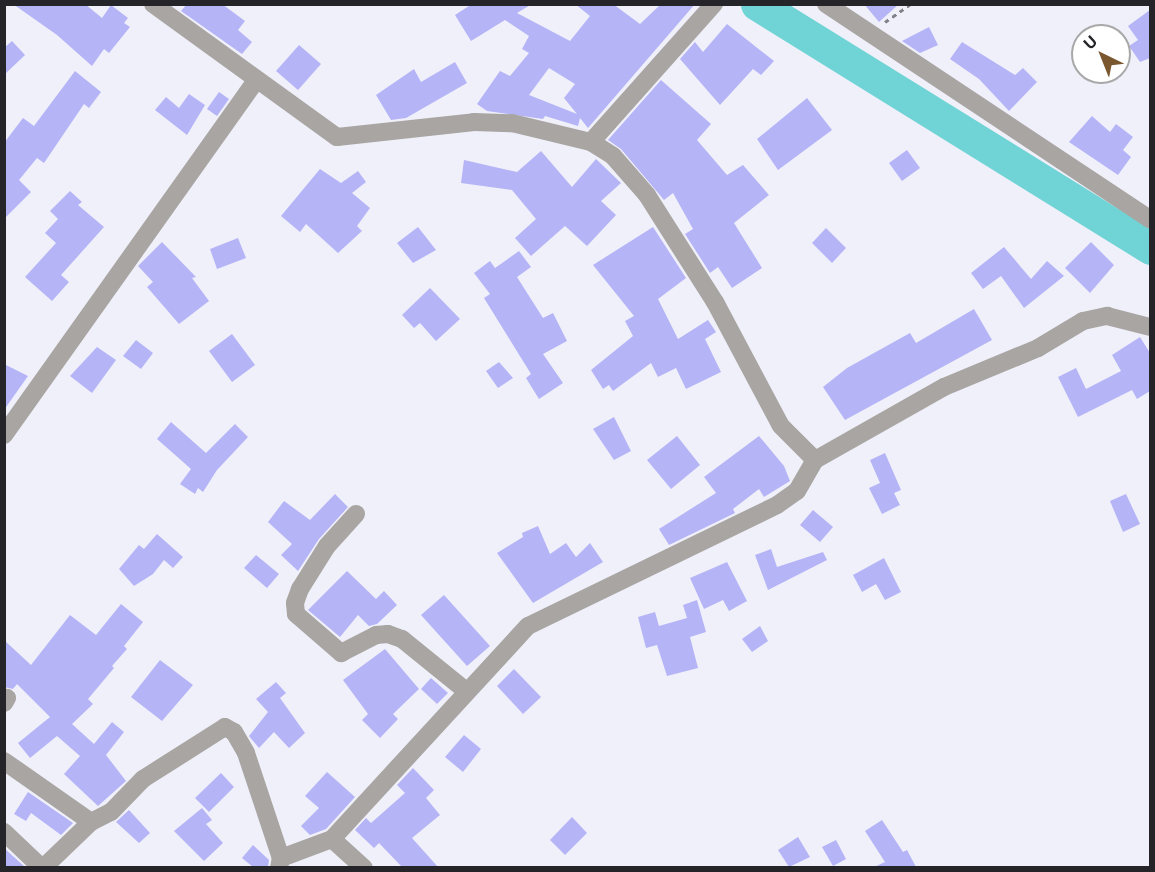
<!DOCTYPE html>
<html>
<head>
<meta charset="utf-8">
<style>
	body { margin:0 }
	#map { position:relative; width:1155px; height:872px; overflow:hidden; background:#f0f0fa; font-family:"Noto Sans",sans-serif }
	div>[style] { position:absolute }
	[style*='--x'] { left:calc(var(--x)*1px); top:calc(var(--y)*1px); width:calc(var(--w)*1px); rotate:calc(var(--a)*1deg) }
	.river>* { height:33px; margin:-16.5px; padding:0 16.5px; transform-origin:16.5px; border-radius:16.5px; background:#70d4d6 }
	.building>* { inset:0; background:#b5b4f7 }
	.path>* { height:3px; margin-top:-1.5px; transform-origin:0; background:repeating-linear-gradient(90deg,#818188 0 4.5px,transparent 0 9px) }
	.street>* { height:18px; margin:-9px; padding:0 9px; transform-origin:9px; border-radius:9px; background:#a8a5a2 }
	span { translate:-50% -50%; white-space:nowrap; text-align:center; line-height:1.15; -webkit-text-stroke:6px #fff; paint-order:stroke }
	.frame { position:absolute; inset:0; border:6px solid #252529; pointer-events:none }
	.north { position:absolute; left:1071px; top:24px; width:60px; height:60px; box-sizing:border-box; background:#fff; border:2px solid #a8a8a9; border-radius:50%; rotate:317deg; font-size:16px; font-weight:700; line-height:24px; text-align:center; color:#252529 }
	.north::after { content:''; display:block; margin:auto; width:21px; height:27px; background:#7a572f; clip-path:polygon(50% 0,100% 100%,50% 72%,0 100%) }
</style>
</head>
<body>
<div id="map">
	<div class="river">
		<i style="--x:757;--y:4;--w:463;--a:31.8"></i>
	</div>
	<div class="building">
		<i style="clip-path:polygon(13px 4px,85px 4px,102px 18px,111px 5px,128px 18px,124px 23px,130px 27px,109px 53px,104px 49px,92px 66px,57px 35px)"></i>
		<i style="clip-path:polygon(187px 4px,222px 4px,245px 21px,238px 30px,252px 42px,242px 54px,181px 11px)"></i>
		<i style="clip-path:polygon(evenodd,472px 4px,532px 4px,517px 13px,570px 41px,590px 16px,575px 4px,613px 4px,640px 24px,661px 4px,695px 4px,588px 128px,580px 118px,578px 126px,545px 116px,543px 119px,487px 111px,477px 104px,500px 71px,510px 76px,529px 53px,522px 49px,529px 36px,505px 20px,471px 41px,455px 15px,472px 4px,549px 68px,575px 84px,564px 98px,577px 114px,529px 95px,549px 68px)"></i>
		<i style="clip-path:polygon(864px 4px,899px 4px,879px 22px)"></i>
		<i style="clip-path:polygon(1150px 10px,1150px 58px,1140px 62px,1129px 46px,1138px 40px,1128px 26px)"></i>
		<i style="clip-path:polygon(727px 24px,774px 61px,761px 75px,753px 69px,720px 105px,680px 59px,695px 42px,703px 52px)"></i>
		<i style="clip-path:polygon(929px 27px,938px 45px,920px 53px,902px 41px)"></i>
		<i style="clip-path:polygon(12px 41px,25px 55px,4px 75px,4px 48px)"></i>
		<i style="clip-path:polygon(962px 42px,1015px 75px,1023px 68px,1037px 82px,1009px 111px,979px 79px,950px 59px)"></i>
		<i style="clip-path:polygon(299px 45px,321px 64px,298px 90px,276px 71px)"></i>
		<i style="clip-path:polygon(455px 62px,467px 83px,406px 118px,391px 120px,376px 95px,414px 69px,421px 82px)"></i>
		<i style="clip-path:polygon(75px 71px,101px 92px,89px 108px,84px 104px,44px 163px,37px 158px,19px 180px,31px 192px,4px 219px,4px 143px,23px 118px,34px 126px)"></i>
		<i style="clip-path:polygon(661px 80px,711px 124px,697px 140px,727px 175px,743px 165px,769px 195px,734px 223px,762px 268px,732px 288px,718px 267px,710px 273px,685px 234px,693px 229px,673px 193px,664px 200px,621px 149px,608px 140px)"></i>
		<i style="clip-path:polygon(219px 92px,229px 99px,217px 116px,207px 109px)"></i>
		<i style="clip-path:polygon(189px 94px,205px 105px,187px 135px,155px 110px,166px 97px,179px 108px)"></i>
		<i style="clip-path:polygon(807px 98px,832px 130px,778px 170px,757px 139px)"></i>
		<i style="clip-path:polygon(1092px 116px,1110px 132px,1116px 124px,1133px 137px,1123px 150px,1131px 157px,1118px 175px,1069px 142px)"></i>
		<i style="clip-path:polygon(907px 150px,920px 168px,902px 181px,889px 163px)"></i>
		<i style="clip-path:polygon(541px 151px,572px 187px,596px 159px,621px 183px,601px 201px,616px 215px,587px 246px,565px 226px,531px 256px,515px 238px,536px 219px,512px 190px,461px 183px,464px 160px,517px 172px)"></i>
		<i style="clip-path:polygon(320px 169px,341px 183px,358px 171px,366px 182px,352px 193px,370px 208px,357px 226px,362px 231px,338px 253px,306px 224px,300px 232px,281px 216px)"></i>
		<i style="clip-path:polygon(70px 191px,82px 202px,78px 205px,104px 227px,61px 275px,69px 282px,52px 301px,25px 277px,56px 243px,45px 233px,58px 219px,50px 211px)"></i>
		<i style="clip-path:polygon(418px 227px,436px 250px,413px 263px,397px 243px)"></i>
		<i style="clip-path:polygon(653px 227px,686px 278px,658px 299px,678px 339px,708px 320px,716px 332px,705px 339px,721px 372px,686px 389px,676px 368px,658px 377px,651px 363px,613px 391px,609px 385px,603px 389px,591px 370px,633px 336px,625px 321px,634px 316px,593px 265px)"></i>
		<i style="clip-path:polygon(826px 228px,846px 248px,832px 263px,812px 243px)"></i>
		<i style="clip-path:polygon(238px 238px,246px 258px,217px 269px,210px 249px)"></i>
		<i style="clip-path:polygon(162px 242px,196px 277px,192px 278px,209px 301px,179px 324px,147px 287px,153px 282px,138px 266px)"></i>
		<i style="clip-path:polygon(1091px 242px,1114px 265px,1090px 293px,1065px 268px)"></i>
		<i style="clip-path:polygon(1004px 247px,1031px 279px,1047px 261px,1064px 276px,1024px 308px,1001px 276px,983px 289px,971px 273px)"></i>
		<i style="clip-path:polygon(519px 251px,531px 267px,517px 277px,543px 318px,553px 313px,567px 341px,543px 354px,563px 383px,539px 399px,526px 378px,531px 374px,484px 298px,490px 294px,474px 273px,490px 261px,495px 268px)"></i>
		<i style="clip-path:polygon(430px 288px,460px 319px,436px 341px,420px 323px,414px 328px,402px 315px)"></i>
		<i style="clip-path:polygon(974px 309px,992px 340px,845px 420px,823px 387px,847px 368px,910px 333px,916px 343px)"></i>
		<i style="clip-path:polygon(232px 334px,255px 365px,232px 382px,209px 351px)"></i>
		<i style="clip-path:polygon(1140px 337px,1150px 353px,1150px 391px,1137px 399px,1132px 390px,1078px 417px,1058px 377px,1076px 368px,1086px 389px,1121px 371px,1112px 355px)"></i>
		<i style="clip-path:polygon(136px 340px,153px 353px,141px 369px,123px 356px)"></i>
		<i style="clip-path:polygon(97px 347px,116px 360px,92px 393px,70px 376px)"></i>
		<i style="clip-path:polygon(499px 362px,513px 378px,498px 388px,486px 371px)"></i>
		<i style="clip-path:polygon(4px 364px,28px 376px,4px 410px)"></i>
		<i style="clip-path:polygon(614px 417px,631px 451px,614px 460px,593px 429px)"></i>
		<i style="clip-path:polygon(171px 422px,206px 453px,235px 424px,248px 437px,217px 470px,203px 492px,198px 488px,195px 494px,180px 484px,191px 469px,157px 439px)"></i>
		<i style="clip-path:polygon(677px 436px,700px 465px,671px 489px,647px 460px)"></i>
		<i style="clip-path:polygon(759px 436px,784px 466px,790px 481px,764px 497px,759px 489px,733px 509px,735px 513px,669px 545px,659px 529px,716px 493px,704px 477px)"></i>
		<i style="clip-path:polygon(885px 453px,901px 490px,894px 493px,900px 505px,882px 514px,869px 488px,880px 483px,870px 460px)"></i>
		<i style="clip-path:polygon(335px 494px,348px 507px,319px 539px,298px 571px,281px 555px,292px 544px,268px 522px,284px 501px,310px 520px)"></i>
		<i style="clip-path:polygon(1126px 494px,1140px 524px,1123px 532px,1110px 501px)"></i>
		<i style="clip-path:polygon(813px 510px,833px 527px,820px 542px,800px 525px)"></i>
		<i style="clip-path:polygon(538px 526px,550px 554px,566px 543px,576px 557px,590px 543px,603px 562px,533px 603px,497px 553px,523px 537px,522px 533px)"></i>
		<i style="clip-path:polygon(157px 534px,183px 557px,173px 568px,164px 560px,153px 574px,134px 586px,119px 569px,139px 545px,144px 549px)"></i>
		<i style="clip-path:polygon(771px 549px,777px 567px,823px 552px,827px 560px,768px 590px,755px 555px)"></i>
		<i style="clip-path:polygon(256px 555px,279px 574px,267px 588px,244px 568px)"></i>
		<i style="clip-path:polygon(884px 558px,901px 592px,885px 600px,876px 584px,862px 592px,853px 575px)"></i>
		<i style="clip-path:polygon(727px 562px,747px 601px,729px 611px,723px 600px,704px 609px,690px 578px)"></i>
		<i style="clip-path:polygon(347px 571px,376px 599px,384px 591px,397px 605px,377px 624px,369px 626px,358px 615px,340px 637px,308px 610px)"></i>
		<i style="clip-path:polygon(444px 595px,490px 646px,467px 666px,421px 615px)"></i>
		<i style="clip-path:polygon(697px 600px,706px 632px,690px 637px,698px 668px,667px 676px,657px 645px,646px 648px,638px 617px,655px 612px,659px 626px,687px 618px,683px 605px)"></i>
		<i style="clip-path:polygon(121px 604px,143px 622px,124px 646px,127px 649px,112px 666px,114px 668px,88px 699px,93px 704px,72px 724px,94px 744px,112px 722px,124px 732px,106px 755px,126px 781px,98px 806px,64px 774px,80px 756px,57px 736px,30px 758px,18px 743px,50px 717px,17px 684px,13px 689px,4px 687px,4px 640px,31px 665px,70px 615px,96px 635px)"></i>
		<i style="clip-path:polygon(760px 626px,768px 641px,752px 652px,742px 639px)"></i>
		<i style="clip-path:polygon(385px 649px,419px 689px,393px 714px,398px 719px,380px 738px,362px 720px,368px 714px,343px 680px)"></i>
		<i style="clip-path:polygon(160px 660px,193px 685px,162px 721px,131px 697px)"></i>
		<i style="clip-path:polygon(514px 669px,541px 697px,523px 714px,497px 686px)"></i>
		<i style="clip-path:polygon(431px 678px,448px 693px,437px 704px,421px 689px)"></i>
		<i style="clip-path:polygon(276px 682px,286px 693px,280px 698px,305px 733px,289px 748px,274px 732px,259px 748px,249px 736px,268px 712px,256px 699px)"></i>
		<i style="clip-path:polygon(464px 735px,481px 749px,463px 772px,445px 757px)"></i>
		<i style="clip-path:polygon(413px 768px,434px 790px,426px 798px,440px 815px,412px 838px,438px 867px,402px 867px,379px 843px,374px 848px,355px 830px,366px 818px,371px 823px,405px 793px,397px 785px)"></i>
		<i style="clip-path:polygon(327px 772px,355px 797px,326px 829px,310px 835px,301px 826px,319px 808px,305px 796px)"></i>
		<i style="clip-path:polygon(221px 773px,234px 787px,209px 812px,195px 798px)"></i>
		<i style="clip-path:polygon(28px 792px,73px 823px,61px 835px,31px 813px,26px 821px,14px 814px)"></i>
		<i style="clip-path:polygon(202px 808px,212px 820px,206px 824px,223px 843px,204px 861px,174px 831px)"></i>
		<i style="clip-path:polygon(129px 810px,150px 833px,139px 843px,116px 822px)"></i>
		<i style="clip-path:polygon(572px 817px,587px 833px,565px 855px,550px 840px)"></i>
		<i style="clip-path:polygon(882px 820px,903px 852px,907px 850px,916px 867px,874px 867px,885px 862px,865px 831px)"></i>
		<i style="clip-path:polygon(798px 837px,810px 857px,789px 867px,778px 850px)"></i>
		<i style="clip-path:polygon(836px 840px,846px 859px,833px 866px,822px 847px)"></i>
		<i style="clip-path:polygon(253px 845px,269px 860px,268px 867px,253px 867px,242px 858px)"></i>
		<i style="clip-path:polygon(4px 848px,25px 867px,4px 867px)"></i>
	</div>
	<div class="path">
		<i style="--x:885;--y:22;--w:32;--a:-35"></i>
	</div>
	<div class="street">
		<i style="--x:153;--y:4;--w:227;--a:35.9"></i>
		<i style="--x:337;--y:137;--w:138;--a:-6.2"></i>
		<i style="--x:474;--y:122;--w:38;--a:2"></i>
		<i style="--x:512;--y:123;--w:81;--a:13.5"></i>
		<i style="--x:591;--y:142;--w:26;--a:32"></i>
		<i style="--x:613;--y:156;--w:52;--a:48.9"></i>
		<i style="--x:647;--y:195;--w:127;--a:57.6"></i>
		<i style="--x:715;--y:302;--w:140;--a:62"></i>
		<i style="--x:781;--y:426;--w:48;--a:45"></i>
		<i style="--x:815;--y:460;--w:148;--a:-29.5"></i>
		<i style="--x:944;--y:387;--w:102;--a:-22.5"></i>
		<i style="--x:1038;--y:348;--w:52;--a:-31"></i>
		<i style="--x:1083;--y:321;--w:25;--a:-12"></i>
		<i style="--x:1107;--y:316;--w:44;--a:14.3"></i>
		<i style="--x:826;--y:4;--w:389;--a:33.6"></i>
		<i style="--x:591;--y:142;--w:185;--a:-48.3"></i>
		<i style="--x:4;--y:435;--w:435;--a:-54.6"></i>
		<i style="--x:356;--y:514;--w:43;--a:132.2"></i>
		<i style="--x:327;--y:546;--w:51;--a:122.1"></i>
		<i style="--x:300;--y:589;--w:15;--a:110"></i>
		<i style="--x:295;--y:603;--w:11;--a:85"></i>
		<i style="--x:296;--y:614;--w:60;--a:40.9"></i>
		<i style="--x:341;--y:653;--w:39;--a:-27"></i>
		<i style="--x:376;--y:635;--w:12;--a:-5"></i>
		<i style="--x:388;--y:634;--w:15;--a:20"></i>
		<i style="--x:402;--y:639;--w:81;--a:39"></i>
		<i style="--x:4;--y:703;--w:6;--a:-59"></i>
		<i style="--x:4;--y:761;--w:106;--a:35"></i>
		<i style="--x:4;--y:832;--w:52;--a:43.5"></i>
		<i style="--x:332;--y:839;--w:43;--a:42.2"></i>
		<i style="--x:43;--y:868;--w:66;--a:-43.8"></i>
		<i style="--x:91;--y:822;--w:22;--a:-27"></i>
		<i style="--x:111;--y:812;--w:46;--a:-45.9"></i>
		<i style="--x:143;--y:779;--w:97;--a:-32.4"></i>
		<i style="--x:225;--y:727;--w:10;--a:29"></i>
		<i style="--x:234;--y:732;--w:24;--a:60"></i>
		<i style="--x:246;--y:753;--w:111;--a:71.6"></i>
		<i style="--x:279;--y:868;--w:10;--a:-79"></i>
		<i style="--x:281;--y:858;--w:54;--a:-20.4"></i>
		<i style="--x:332;--y:839;--w:289;--a:-47.4"></i>
		<i style="--x:528;--y:626;--w:277;--a:-25.9"></i>
		<i style="--x:777;--y:505;--w:24;--a:-35"></i>
		<i style="--x:797;--y:491;--w:36;--a:-60"></i>
	</div>
	<div class="frame"></div>
	<div class="north">U</div>
</div>
</body>
</html>
